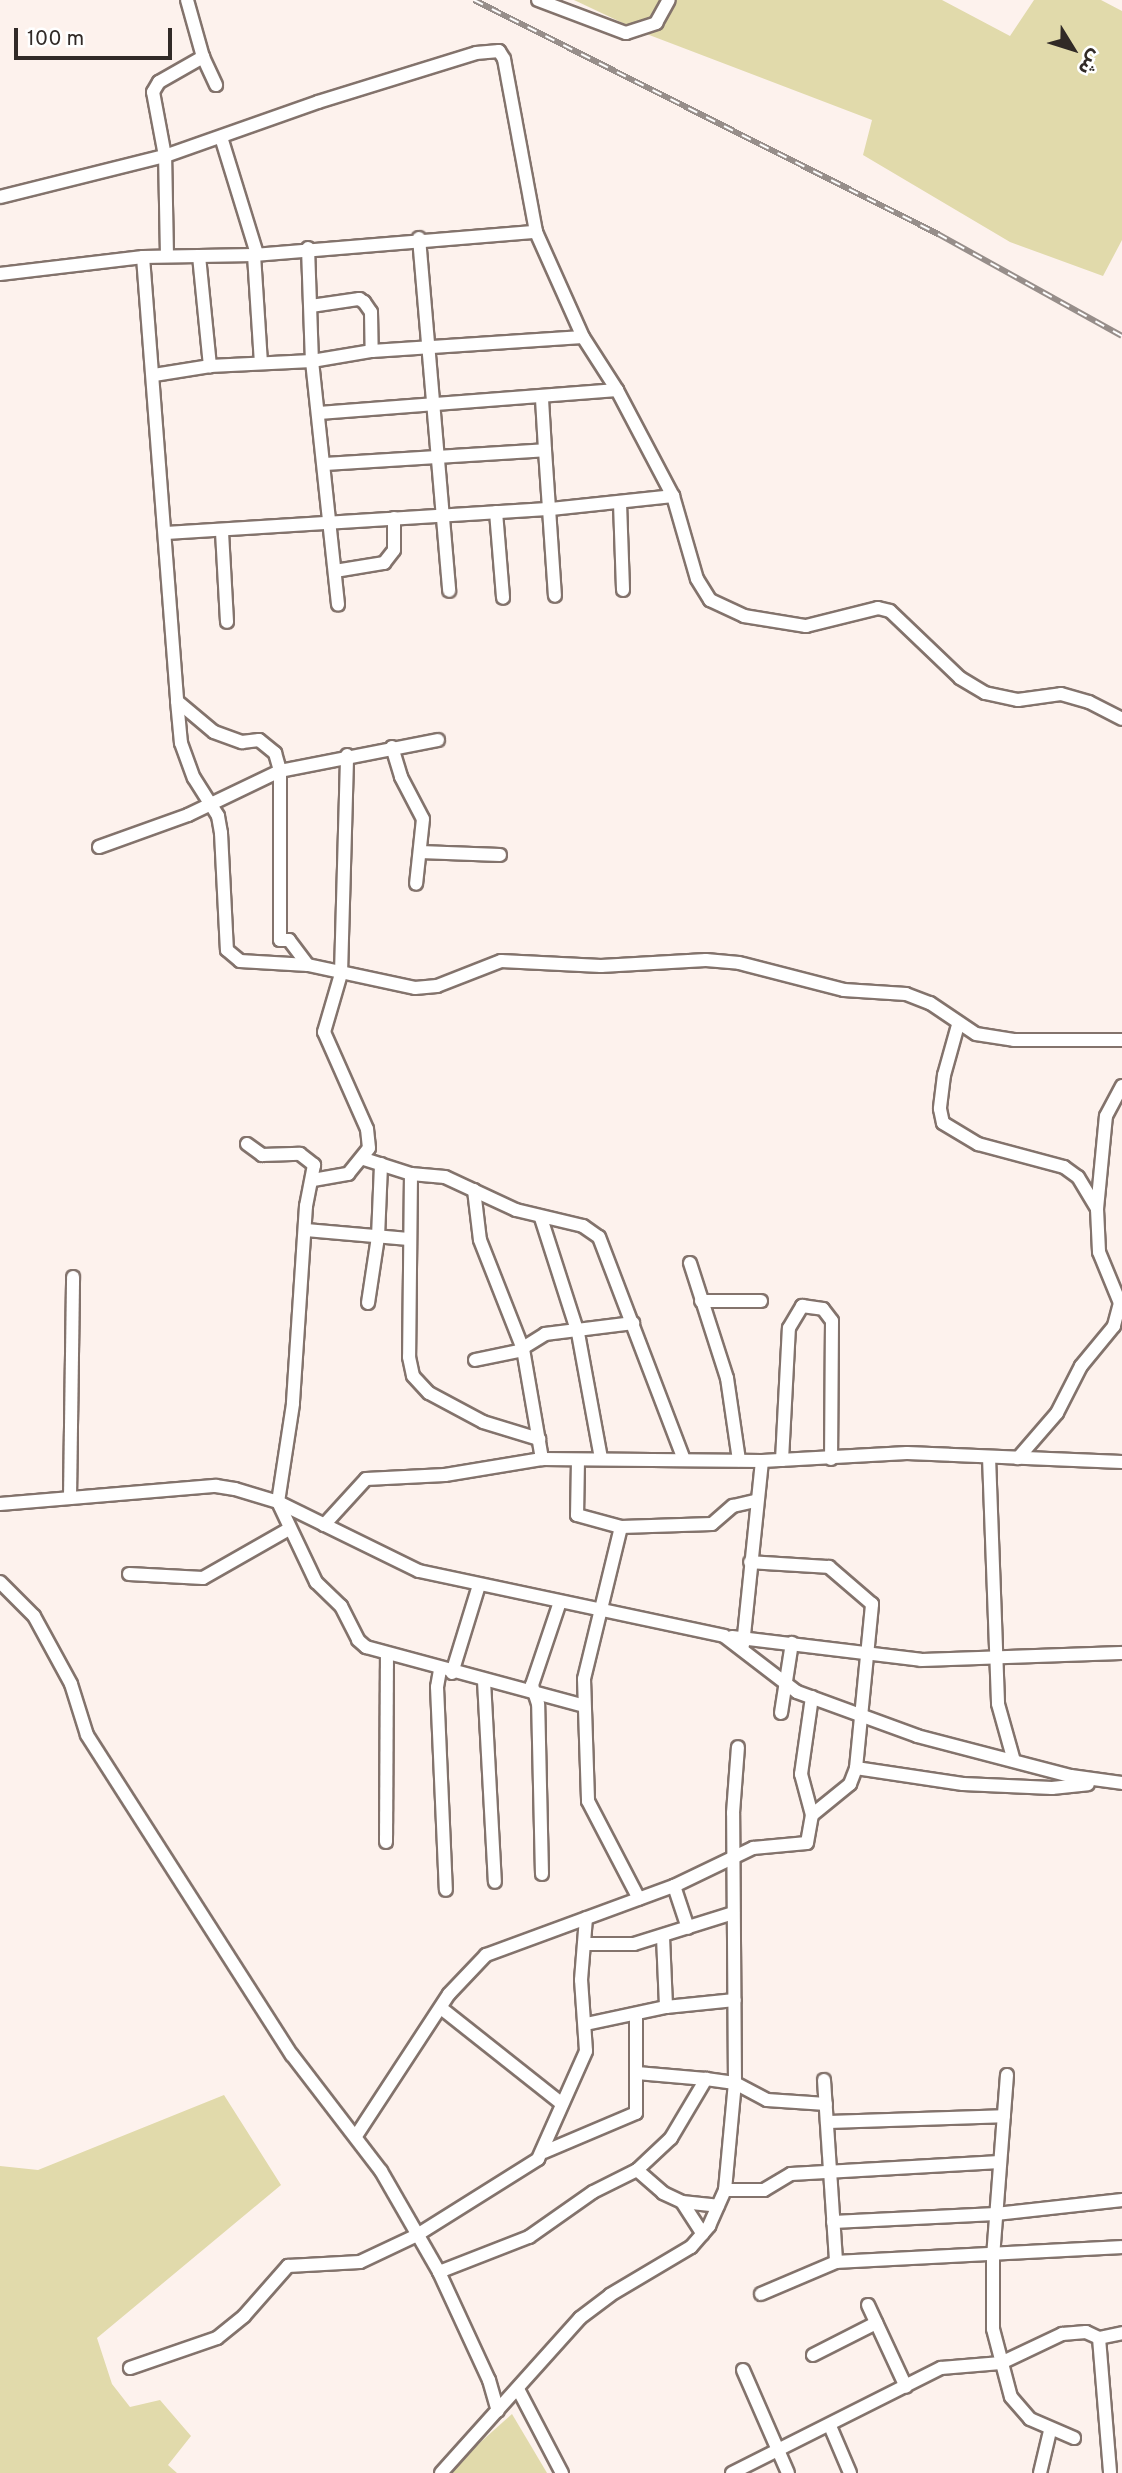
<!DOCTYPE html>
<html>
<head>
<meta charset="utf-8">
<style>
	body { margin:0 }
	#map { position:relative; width:1122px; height:2473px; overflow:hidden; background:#fdf2ed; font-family:Overpass,"Noto Sans Arabic",sans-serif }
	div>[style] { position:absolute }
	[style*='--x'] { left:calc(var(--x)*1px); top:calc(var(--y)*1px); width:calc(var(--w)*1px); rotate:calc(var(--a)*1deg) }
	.green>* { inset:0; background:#e1daab }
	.roads { filter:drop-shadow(2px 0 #83736c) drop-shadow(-2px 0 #83736c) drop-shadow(0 2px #83736c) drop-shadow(0 -2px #83736c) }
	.minor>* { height:12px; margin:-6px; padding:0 6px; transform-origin:6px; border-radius:6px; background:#fff }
	.rail>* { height:6px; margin-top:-3px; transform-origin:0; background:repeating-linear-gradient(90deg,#fff 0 10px,#978e8a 0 20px); box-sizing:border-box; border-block:2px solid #978e8a }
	span { translate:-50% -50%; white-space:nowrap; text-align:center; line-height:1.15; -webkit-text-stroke:5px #fff; paint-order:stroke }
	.north { position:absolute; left:1038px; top:14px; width:70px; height:70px; -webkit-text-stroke:5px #fff; paint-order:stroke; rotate:128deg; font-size:19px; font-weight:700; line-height:28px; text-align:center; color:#312a27 }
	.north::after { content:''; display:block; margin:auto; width:24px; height:32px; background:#312a27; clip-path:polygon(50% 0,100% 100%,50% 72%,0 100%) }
	.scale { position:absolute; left:14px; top:28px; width:158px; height:32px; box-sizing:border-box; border:4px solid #312a27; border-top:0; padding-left:9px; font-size:21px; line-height:24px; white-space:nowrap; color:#312a27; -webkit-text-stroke:5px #fff; paint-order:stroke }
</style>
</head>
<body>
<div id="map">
	<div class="green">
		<i style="clip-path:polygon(574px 0,942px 0,1010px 36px,1034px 0,1101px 0,1122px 11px,1122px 240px,1103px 276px,1010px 242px,863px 155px,872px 120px,644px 33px)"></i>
		<i style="clip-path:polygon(224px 2095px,281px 2185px,97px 2338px,112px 2384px,130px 2407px,160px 2400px,191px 2436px,168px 2465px,177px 2473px,0 2473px,0 2166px,38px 2170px)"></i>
		<i style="clip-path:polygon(512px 2414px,547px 2473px,446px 2473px)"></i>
	</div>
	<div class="roads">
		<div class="minor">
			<i style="--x:187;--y:0;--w:59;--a:74.3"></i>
			<i style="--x:203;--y:57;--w:31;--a:65"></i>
			<i style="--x:538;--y:0;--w:94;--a:20.6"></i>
			<i style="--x:626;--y:33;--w:32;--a:-18"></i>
			<i style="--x:656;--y:23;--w:26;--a:-61"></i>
			<i style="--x:221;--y:137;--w:122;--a:72.9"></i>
			<i style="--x:0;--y:197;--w:170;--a:-14"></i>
			<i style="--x:165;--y:156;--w:162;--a:-19.4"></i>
			<i style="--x:318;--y:102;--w:165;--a:-17.2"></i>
			<i style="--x:476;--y:53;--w:23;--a:-5"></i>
			<i style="--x:499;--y:51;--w:9;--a:58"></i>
			<i style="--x:504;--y:59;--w:176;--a:79.5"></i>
			<i style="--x:536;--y:232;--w:115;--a:65.9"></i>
			<i style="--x:583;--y:337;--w:63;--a:57.3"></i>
			<i style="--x:617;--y:390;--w:120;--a:62.2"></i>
			<i style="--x:673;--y:496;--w:86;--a:73.9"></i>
			<i style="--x:697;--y:579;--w:25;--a:58"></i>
			<i style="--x:710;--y:600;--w:38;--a:25"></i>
			<i style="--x:744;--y:616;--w:63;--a:9.2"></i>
			<i style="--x:806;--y:626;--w:74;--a:-14"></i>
			<i style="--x:878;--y:608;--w:12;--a:14"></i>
			<i style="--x:890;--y:611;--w:97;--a:43.7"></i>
			<i style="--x:960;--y:678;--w:29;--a:31"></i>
			<i style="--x:985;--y:693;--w:34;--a:12"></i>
			<i style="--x:1018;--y:700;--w:43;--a:-7.9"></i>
			<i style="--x:1061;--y:694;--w:29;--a:16"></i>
			<i style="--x:1089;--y:702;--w:37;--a:27"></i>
			<i style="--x:419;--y:238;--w:354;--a:85.1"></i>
			<i style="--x:308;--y:248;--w:113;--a:88"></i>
			<i style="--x:312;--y:361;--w:245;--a:83.9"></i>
			<i style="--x:254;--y:255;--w:107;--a:86.3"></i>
			<i style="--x:167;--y:256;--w:100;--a:-91.1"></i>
			<i style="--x:165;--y:156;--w:65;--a:-100.6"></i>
			<i style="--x:153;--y:92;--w:12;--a:-59"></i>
			<i style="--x:159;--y:82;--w:51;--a:-29.6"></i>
			<i style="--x:199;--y:256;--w:111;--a:84.3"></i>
			<i style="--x:143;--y:257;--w:445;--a:85.6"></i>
			<i style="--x:177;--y:701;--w:48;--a:40"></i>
			<i style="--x:214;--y:732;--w:30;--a:20"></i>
			<i style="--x:242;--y:742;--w:17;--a:-7"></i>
			<i style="--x:259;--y:740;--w:21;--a:39"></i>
			<i style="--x:275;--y:753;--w:19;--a:74"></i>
			<i style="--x:280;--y:771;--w:169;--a:90"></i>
			<i style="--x:280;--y:940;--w:9;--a:0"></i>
			<i style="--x:289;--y:940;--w:31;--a:53"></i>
			<i style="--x:308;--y:965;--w:109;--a:12.1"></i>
			<i style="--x:415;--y:988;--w:22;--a:-5"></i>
			<i style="--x:437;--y:986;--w:69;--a:-21.3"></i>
			<i style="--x:501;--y:961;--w:100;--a:2.9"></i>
			<i style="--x:601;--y:966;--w:105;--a:-3.3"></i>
			<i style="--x:706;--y:960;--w:33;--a:5"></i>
			<i style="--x:739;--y:963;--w:108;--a:14.4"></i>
			<i style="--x:844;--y:990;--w:62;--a:3.7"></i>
			<i style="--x:906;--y:994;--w:26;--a:21"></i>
			<i style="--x:930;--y:1003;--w:55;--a:34"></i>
			<i style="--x:976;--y:1034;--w:38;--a:9"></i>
			<i style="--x:1014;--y:1040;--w:108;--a:0"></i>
			<i style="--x:0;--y:274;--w:144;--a:-6.8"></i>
			<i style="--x:143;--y:257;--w:111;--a:-1"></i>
			<i style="--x:254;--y:255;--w:283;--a:-4.7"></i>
			<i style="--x:311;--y:306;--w:49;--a:-8.3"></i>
			<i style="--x:359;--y:299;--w:6;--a:31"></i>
			<i style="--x:364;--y:302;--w:12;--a:55"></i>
			<i style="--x:371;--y:312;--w:39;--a:89"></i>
			<i style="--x:154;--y:375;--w:57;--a:-9.1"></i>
			<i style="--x:210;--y:366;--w:102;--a:-2.8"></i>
			<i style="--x:312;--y:361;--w:61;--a:-9.5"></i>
			<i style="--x:372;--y:351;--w:211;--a:-3.8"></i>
			<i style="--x:542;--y:399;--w:51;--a:86.6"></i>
			<i style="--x:319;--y:413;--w:299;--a:-4.4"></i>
			<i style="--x:325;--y:464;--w:220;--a:-3.6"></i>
			<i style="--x:545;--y:450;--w:146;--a:86.1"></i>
			<i style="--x:620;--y:503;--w:87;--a:88"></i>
			<i style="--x:496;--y:512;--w:86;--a:85.3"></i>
			<i style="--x:222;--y:532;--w:90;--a:86.8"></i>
			<i style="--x:166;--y:533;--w:386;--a:-3.6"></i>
			<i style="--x:551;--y:509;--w:123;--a:-6.1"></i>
			<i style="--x:335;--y:571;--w:50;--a:-9.3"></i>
			<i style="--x:384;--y:563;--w:16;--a:-52"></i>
			<i style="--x:394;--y:550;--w:32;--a:-90"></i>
			<i style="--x:177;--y:701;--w:42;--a:84.6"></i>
			<i style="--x:181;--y:743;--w:37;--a:70"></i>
			<i style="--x:194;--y:778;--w:45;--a:57.7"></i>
			<i style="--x:218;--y:816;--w:17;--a:80"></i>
			<i style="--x:221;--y:833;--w:117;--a:87.1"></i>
			<i style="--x:227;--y:950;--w:17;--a:40"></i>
			<i style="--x:240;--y:961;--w:68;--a:3.4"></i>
			<i style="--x:392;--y:747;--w:31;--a:73"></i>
			<i style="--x:401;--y:777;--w:47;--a:62.4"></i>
			<i style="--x:423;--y:819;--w:65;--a:96.1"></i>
			<i style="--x:99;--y:847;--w:95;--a:-19.8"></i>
			<i style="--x:188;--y:815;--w:102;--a:-25.6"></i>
			<i style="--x:280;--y:771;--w:161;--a:-11.1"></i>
			<i style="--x:420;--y:852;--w:80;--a:2.1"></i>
			<i style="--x:958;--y:1025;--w:52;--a:105.6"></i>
			<i style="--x:944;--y:1075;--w:34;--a:97"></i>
			<i style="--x:940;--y:1109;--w:14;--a:78"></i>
			<i style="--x:943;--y:1123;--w:41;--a:31"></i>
			<i style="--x:978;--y:1144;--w:89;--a:15"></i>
			<i style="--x:1064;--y:1167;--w:17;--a:36"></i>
			<i style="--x:1078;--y:1177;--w:37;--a:59"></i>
			<i style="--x:1097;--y:1209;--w:43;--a:87.3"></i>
			<i style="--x:1099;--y:1252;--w:55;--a:67.6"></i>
			<i style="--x:1120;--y:1303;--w:24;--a:105"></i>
			<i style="--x:1114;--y:1326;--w:52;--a:129.5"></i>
			<i style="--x:1081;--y:1366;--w:53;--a:117.1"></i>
			<i style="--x:1057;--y:1413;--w:60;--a:130.9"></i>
			<i style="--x:247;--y:1144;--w:19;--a:36"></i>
			<i style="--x:262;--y:1155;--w:38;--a:-2"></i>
			<i style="--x:300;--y:1154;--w:18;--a:38"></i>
			<i style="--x:314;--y:1165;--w:42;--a:101"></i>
			<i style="--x:306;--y:1206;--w:198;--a:93.8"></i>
			<i style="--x:293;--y:1404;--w:99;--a:98.7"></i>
			<i style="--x:278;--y:1502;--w:89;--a:64.6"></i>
			<i style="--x:316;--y:1582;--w:35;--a:44"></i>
			<i style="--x:341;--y:1606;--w:38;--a:63"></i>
			<i style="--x:358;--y:1640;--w:11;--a:41"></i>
			<i style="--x:366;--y:1647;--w:226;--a:15.1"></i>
			<i style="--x:364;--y:1159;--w:49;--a:17.7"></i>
			<i style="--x:411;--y:1174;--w:34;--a:5"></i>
			<i style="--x:445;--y:1177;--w:78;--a:24.9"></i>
			<i style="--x:516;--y:1210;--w:69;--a:13.4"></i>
			<i style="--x:583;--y:1226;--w:19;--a:35"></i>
			<i style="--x:599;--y:1237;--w:235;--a:69.1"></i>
			<i style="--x:411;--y:1174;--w:183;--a:90.6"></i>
			<i style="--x:409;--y:1357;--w:19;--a:78"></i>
			<i style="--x:413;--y:1376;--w:23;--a:47"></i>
			<i style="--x:429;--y:1393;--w:61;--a:28.2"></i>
			<i style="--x:483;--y:1422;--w:59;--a:16.9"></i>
			<i style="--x:313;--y:1180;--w:36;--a:-10"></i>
			<i style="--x:348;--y:1174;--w:33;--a:-51"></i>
			<i style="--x:369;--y:1148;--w:19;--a:-96"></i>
			<i style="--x:367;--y:1129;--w:106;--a:-113.9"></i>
			<i style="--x:324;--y:1032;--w:60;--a:-73.7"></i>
			<i style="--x:341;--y:974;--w:219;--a:-88.4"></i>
			<i style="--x:474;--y:1190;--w:50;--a:83.2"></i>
			<i style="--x:480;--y:1240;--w:117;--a:68.5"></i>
			<i style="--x:523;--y:1349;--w:112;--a:80.2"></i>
			<i style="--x:1097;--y:1209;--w:93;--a:-84.5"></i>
			<i style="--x:1106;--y:1116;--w:34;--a:-62"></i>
			<i style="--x:541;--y:1218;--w:121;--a:72.2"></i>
			<i style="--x:578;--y:1333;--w:127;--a:79.6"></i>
			<i style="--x:306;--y:1230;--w:103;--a:5"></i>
			<i style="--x:690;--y:1263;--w:121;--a:72.2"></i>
			<i style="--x:727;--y:1378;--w:83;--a:81.7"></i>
			<i style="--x:701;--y:1301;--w:60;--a:0"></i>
			<i style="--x:368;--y:1303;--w:67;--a:-81.4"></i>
			<i style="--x:378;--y:1237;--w:73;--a:-87.6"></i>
			<i style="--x:475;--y:1360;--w:44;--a:-11.8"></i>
			<i style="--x:518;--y:1351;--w:32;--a:-32"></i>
			<i style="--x:545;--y:1334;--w:89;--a:-7.1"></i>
			<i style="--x:989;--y:1457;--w:247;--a:87.9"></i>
			<i style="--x:998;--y:1704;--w:59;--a:74.3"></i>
			<i style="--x:578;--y:1460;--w:55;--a:91"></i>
			<i style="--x:577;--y:1515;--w:46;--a:15.3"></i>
			<i style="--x:621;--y:1527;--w:156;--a:103.7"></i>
			<i style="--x:584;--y:1679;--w:122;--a:88.1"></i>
			<i style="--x:588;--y:1801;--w:110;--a:62.5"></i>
			<i style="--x:782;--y:1460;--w:132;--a:-87"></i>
			<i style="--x:789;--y:1328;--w:26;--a:-59"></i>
			<i style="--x:802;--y:1306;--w:21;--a:8"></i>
			<i style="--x:823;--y:1309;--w:15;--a:53"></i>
			<i style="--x:832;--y:1321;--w:138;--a:90.4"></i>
			<i style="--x:70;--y:1498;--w:221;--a:-89.2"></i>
			<i style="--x:0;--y:1504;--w:217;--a:-4.8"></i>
			<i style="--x:216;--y:1486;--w:19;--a:9"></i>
			<i style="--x:235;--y:1489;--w:45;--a:16.8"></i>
			<i style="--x:278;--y:1502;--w:157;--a:26.1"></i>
			<i style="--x:419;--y:1571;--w:312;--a:12"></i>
			<i style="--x:724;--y:1636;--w:92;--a:37.5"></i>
			<i style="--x:797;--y:1692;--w:128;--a:20.1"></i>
			<i style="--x:917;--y:1736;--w:159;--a:14.6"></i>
			<i style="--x:1071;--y:1776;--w:51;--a:7.8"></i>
			<i style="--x:324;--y:1525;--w:62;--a:-47.6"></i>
			<i style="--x:366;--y:1479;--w:79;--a:-2.9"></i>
			<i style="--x:445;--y:1475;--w:98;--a:-9.4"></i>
			<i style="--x:542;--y:1459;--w:220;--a:0.5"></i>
			<i style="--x:762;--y:1461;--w:145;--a:-3.2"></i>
			<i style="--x:907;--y:1453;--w:215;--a:2.4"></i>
			<i style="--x:621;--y:1527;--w:91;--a:-1.9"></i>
			<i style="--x:712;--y:1524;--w:28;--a:-41"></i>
			<i style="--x:733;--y:1506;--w:23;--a:-13"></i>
			<i style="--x:129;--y:1574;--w:74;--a:3.1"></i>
			<i style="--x:203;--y:1578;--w:99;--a:-29.7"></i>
			<i style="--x:0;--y:1582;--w:48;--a:45"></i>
			<i style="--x:34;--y:1616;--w:77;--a:61.4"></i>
			<i style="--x:71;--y:1684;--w:53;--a:72.6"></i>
			<i style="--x:87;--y:1735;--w:380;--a:57.4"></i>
			<i style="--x:292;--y:2055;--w:146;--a:52.5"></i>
			<i style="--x:381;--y:2171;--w:116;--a:60.1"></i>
			<i style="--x:439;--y:2272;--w:119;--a:65.2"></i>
			<i style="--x:489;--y:2380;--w:32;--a:74"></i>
			<i style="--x:732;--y:1637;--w:190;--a:6.9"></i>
			<i style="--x:921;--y:1660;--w:201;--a:-2"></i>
			<i style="--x:743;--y:1645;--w:185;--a:-84.1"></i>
			<i style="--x:440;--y:1670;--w:17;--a:100"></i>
			<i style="--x:437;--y:1687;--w:203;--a:87.5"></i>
			<i style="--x:452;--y:1673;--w:92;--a:-72.9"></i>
			<i style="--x:484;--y:1681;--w:201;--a:86.9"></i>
			<i style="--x:812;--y:1697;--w:78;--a:98.1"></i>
			<i style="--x:801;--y:1774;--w:42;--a:75"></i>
			<i style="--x:781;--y:1713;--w:71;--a:-81.1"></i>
			<i style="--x:856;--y:1768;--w:108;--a:8.5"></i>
			<i style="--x:963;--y:1784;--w:89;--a:2.6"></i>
			<i style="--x:1052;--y:1788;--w:36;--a:-6"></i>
			<i style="--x:386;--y:1842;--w:187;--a:-89.7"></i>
			<i style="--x:542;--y:1874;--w:170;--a:-91.3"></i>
			<i style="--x:538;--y:1704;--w:20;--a:-108"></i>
			<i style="--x:532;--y:1685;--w:88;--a:-71.4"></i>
			<i style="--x:674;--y:1886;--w:44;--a:71.6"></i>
			<i style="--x:663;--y:1937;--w:70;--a:87.5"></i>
			<i style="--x:584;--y:1944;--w:50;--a:0"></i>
			<i style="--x:634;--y:1944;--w:104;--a:-17.4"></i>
			<i style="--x:441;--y:2008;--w:153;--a:38.4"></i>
			<i style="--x:586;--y:2024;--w:82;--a:-12"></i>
			<i style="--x:666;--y:2007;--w:69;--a:-5.8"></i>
			<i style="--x:637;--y:2073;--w:69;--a:5"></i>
			<i style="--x:706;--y:2079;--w:29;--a:8"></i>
			<i style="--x:735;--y:2083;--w:36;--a:28"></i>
			<i style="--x:767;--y:2100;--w:59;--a:3.9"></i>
			<i style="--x:1007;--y:2075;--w:181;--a:94.4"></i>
			<i style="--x:993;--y:2255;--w:74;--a:90"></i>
			<i style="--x:993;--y:2329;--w:70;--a:75.2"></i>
			<i style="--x:1011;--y:2397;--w:29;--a:49"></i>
			<i style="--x:1030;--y:2419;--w:48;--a:23.4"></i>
			<i style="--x:824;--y:2080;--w:182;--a:86.2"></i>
			<i style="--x:827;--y:2122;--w:177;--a:-1.9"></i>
			<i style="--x:356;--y:2136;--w:170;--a:-56.8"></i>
			<i style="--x:449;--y:1994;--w:54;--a:-46.5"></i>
			<i style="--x:486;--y:1955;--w:200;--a:-20.2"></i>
			<i style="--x:674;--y:1886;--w:88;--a:-25.7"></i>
			<i style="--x:753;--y:1848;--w:54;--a:-5.3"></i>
			<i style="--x:807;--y:1843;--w:28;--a:-80"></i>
			<i style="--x:812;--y:1815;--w:49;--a:-39.2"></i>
			<i style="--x:850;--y:1784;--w:17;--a:-69"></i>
			<i style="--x:856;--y:1768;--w:165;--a:-84.4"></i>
			<i style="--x:872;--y:1604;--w:57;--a:-139.3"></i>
			<i style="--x:829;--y:1567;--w:79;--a:-176.4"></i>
			<i style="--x:544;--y:2152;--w:100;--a:-23"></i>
			<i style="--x:636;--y:2113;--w:99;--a:-90"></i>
			<i style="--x:637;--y:2170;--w:35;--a:41"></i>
			<i style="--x:663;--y:2193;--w:21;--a:25"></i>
			<i style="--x:682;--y:2202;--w:36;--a:6"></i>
			<i style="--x:725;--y:2190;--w:39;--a:0"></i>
			<i style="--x:764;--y:2190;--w:31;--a:-31"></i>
			<i style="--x:791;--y:2174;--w:209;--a:-3.3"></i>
			<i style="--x:682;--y:2202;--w:38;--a:57"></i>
			<i style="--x:833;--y:2222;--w:163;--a:-2.8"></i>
			<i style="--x:996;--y:2214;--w:127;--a:-6.3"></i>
			<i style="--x:439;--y:2272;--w:97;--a:-21.3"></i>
			<i style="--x:529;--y:2237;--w:78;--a:-35.1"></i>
			<i style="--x:593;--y:2192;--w:49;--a:-26.6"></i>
			<i style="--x:637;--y:2170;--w:47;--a:-43.3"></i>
			<i style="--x:671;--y:2138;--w:69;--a:-59.3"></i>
			<i style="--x:761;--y:2294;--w:82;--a:-23.1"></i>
			<i style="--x:836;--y:2262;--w:286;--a:-3"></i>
			<i style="--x:868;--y:2305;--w:90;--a:65.1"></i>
			<i style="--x:1099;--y:2338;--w:135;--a:85.3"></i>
			<i style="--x:813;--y:2355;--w:71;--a:-26.9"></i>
			<i style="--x:130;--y:2368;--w:92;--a:-19"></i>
			<i style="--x:217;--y:2338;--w:35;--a:-39"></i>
			<i style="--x:244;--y:2316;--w:67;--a:-48.7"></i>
			<i style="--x:288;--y:2266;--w:72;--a:-3.2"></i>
			<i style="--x:360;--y:2262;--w:63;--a:-25.3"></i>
			<i style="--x:417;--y:2235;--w:143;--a:-32.1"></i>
			<i style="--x:538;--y:2159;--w:118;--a:-66"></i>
			<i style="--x:586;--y:2051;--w:71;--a:-94"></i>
			<i style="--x:581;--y:1980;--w:62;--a:-85.4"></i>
			<i style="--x:743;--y:2370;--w:112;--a:66.4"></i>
			<i style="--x:518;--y:2389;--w:95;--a:62.4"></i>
			<i style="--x:830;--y:2426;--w:51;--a:66.9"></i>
			<i style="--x:441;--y:2473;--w:208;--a:-48.1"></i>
			<i style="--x:580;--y:2318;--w:38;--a:-37"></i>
			<i style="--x:610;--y:2295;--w:94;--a:-30.7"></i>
			<i style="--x:691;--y:2247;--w:28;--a:-49"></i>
			<i style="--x:709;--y:2226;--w:39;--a:-66"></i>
			<i style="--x:725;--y:2190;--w:107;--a:-84.7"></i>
			<i style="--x:735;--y:2083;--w:270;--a:-90.4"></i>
			<i style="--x:733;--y:1813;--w:66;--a:-85.7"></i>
			<i style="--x:732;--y:2473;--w:234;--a:-26.7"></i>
			<i style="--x:941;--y:2368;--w:60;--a:-4.8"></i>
			<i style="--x:1001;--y:2363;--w:68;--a:-25.4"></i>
			<i style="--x:1062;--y:2334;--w:24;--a:-5"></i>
			<i style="--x:1086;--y:2332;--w:14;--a:25"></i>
			<i style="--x:1099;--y:2338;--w:24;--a:-12"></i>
			<i style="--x:1040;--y:2473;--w:43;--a:-76.6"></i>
		</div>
	</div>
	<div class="rail">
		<i style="--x:474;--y:0;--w:520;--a:26.76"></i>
		<i style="--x:938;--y:234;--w:210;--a:29"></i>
	</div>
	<div class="north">ش</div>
	<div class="scale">100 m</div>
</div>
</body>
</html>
